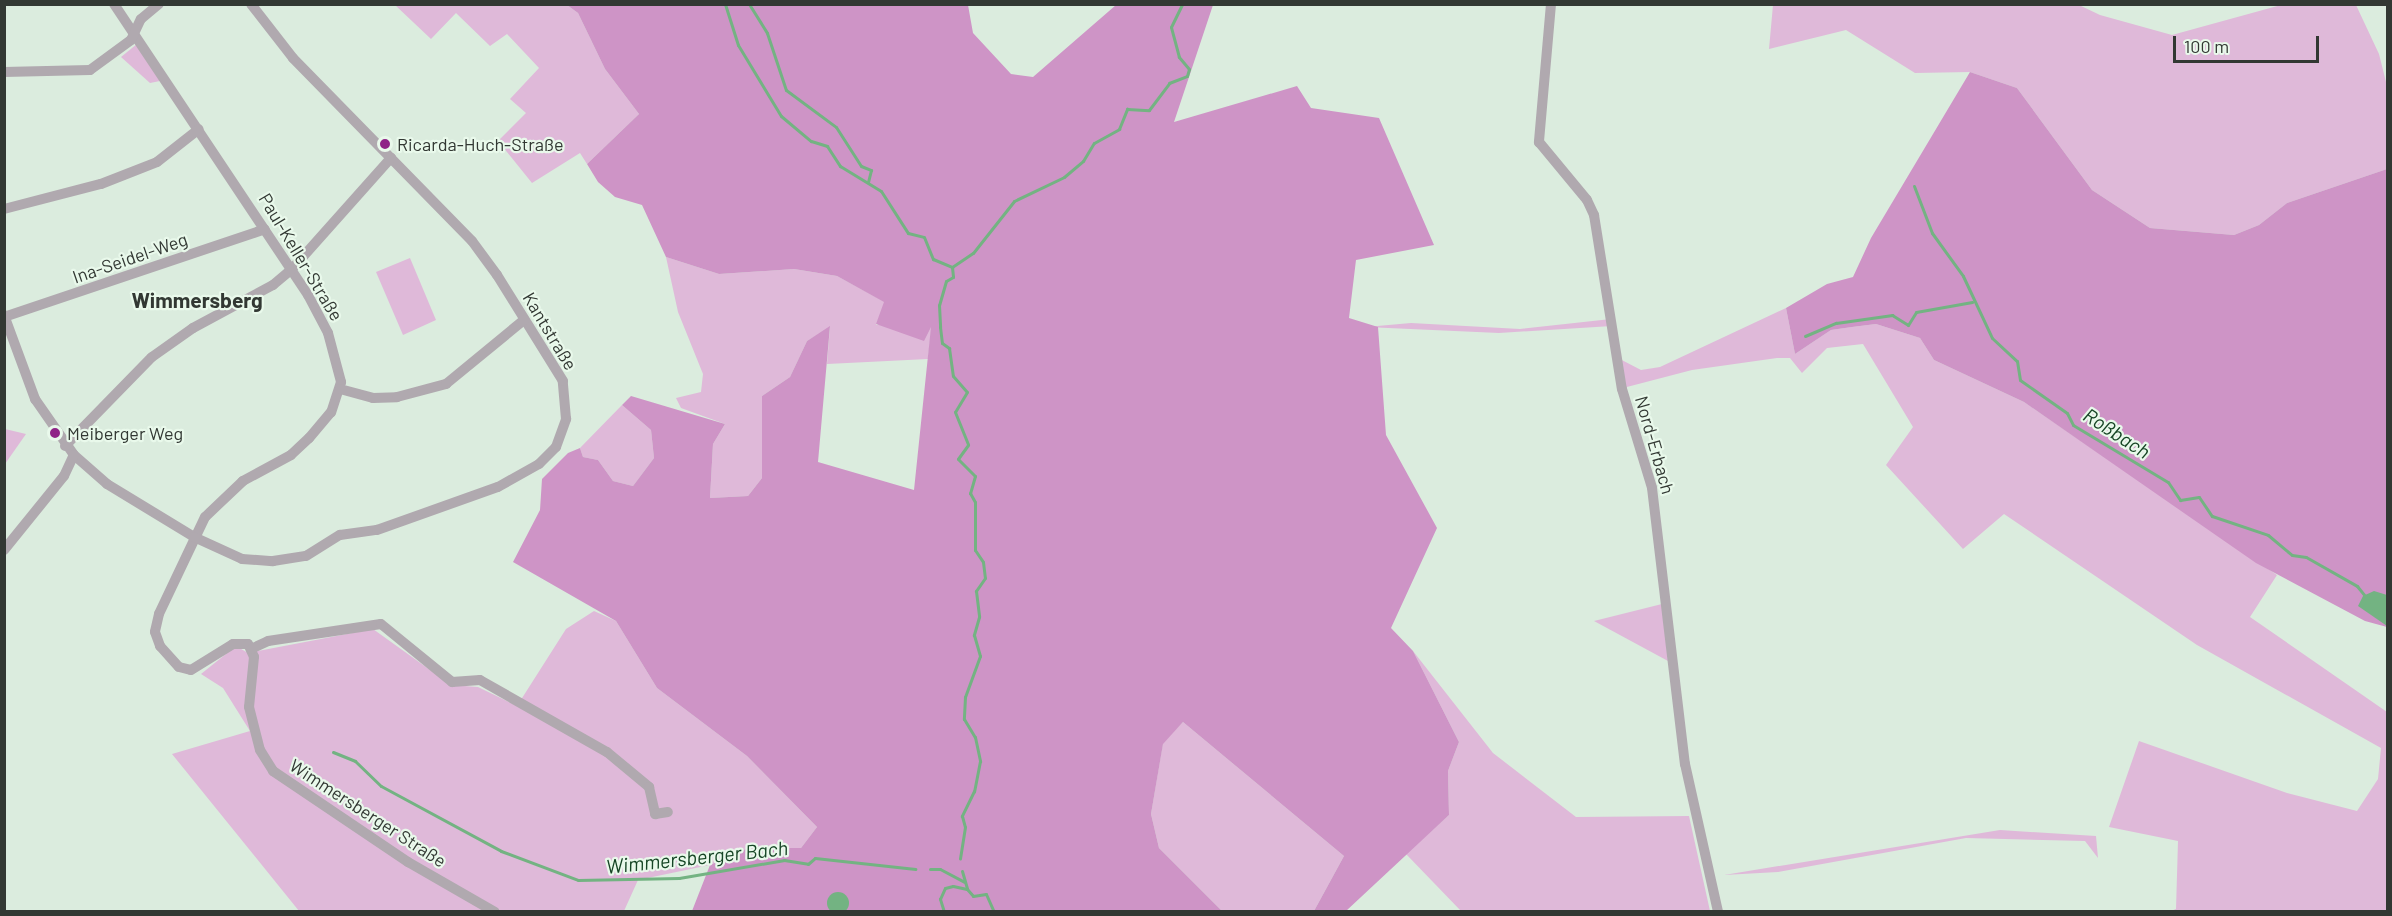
<!DOCTYPE html>
<html>
<head>
<meta charset="utf-8">
<style>
	body { margin:0 }
	#map { position:relative; width:2392px; height:916px; overflow:hidden; background:#dbecde; font-family:Barlow,sans-serif }
	div>[style] { position:absolute }
	[style*='--x'] { left:calc(var(--x)*1px); top:calc(var(--y)*1px); width:calc(var(--w)*1px); rotate:calc(var(--a)*1deg) }
	.green>* { inset:0; background:#dfb9d9 }
	.forest>* { inset:0; background:#ce94c6 }
	.water>* { inset:0; background:#73b382 }
	.round { border-radius:50% }
	.stream>* { height:3px; margin:-1.5px; padding:0 1.5px; transform-origin:1.5px; border-radius:1.5px; background:#73b382 }
	.street>* { height:10px; margin:-5px; padding:0 5px; transform-origin:5px; border-radius:5px; background:#b0a9af }
	.dots>* { width:16px; height:16px; translate:-50% -50%; box-sizing:border-box; border:3px solid #e9f9eb; border-radius:50% }
	span { translate:-50% -50%; white-space:nowrap; text-align:center; line-height:1.15; -webkit-text-stroke:4.5px #e9f9eb; paint-order:stroke }
	.poi-label { font-size:18px; color:#323833 }
	.left { translate:0 -50%; text-align:left }
	.street-label { font-size:18px; color:#323833 }
	.water-label { font-size:20px; color:#164525; font-style:italic }
	.quarter-label { font-size:21px; color:#323833; font-weight:700 }
	.frame { position:absolute; inset:0; border:6px solid #323833; pointer-events:none }
	.scale { position:absolute; left:2173px; top:36px; width:146px; height:27px; box-sizing:border-box; border:3px solid #323833; border-top:0; padding-left:8px; font-size:18px; line-height:21px; white-space:nowrap; color:#323833; -webkit-text-stroke:4px #e9f9eb; paint-order:stroke }
</style>
</head>
<body>
<div id="map">
	<div class="green">
		<i style="clip-path:polygon(395px 5px,567px 5px,578px 13px,605px 69px,639px 114px,587px 164px,580px 153px,532px 183px,498px 141px,526px 113px,510px 99px,539px 68px,507px 34px,490px 46px,456px 13px,431px 39px)"></i>
		<i style="clip-path:polygon(1773px 5px,2079px 5px,2100px 15px,2172px 35px,2281px 5px,2356px 5px,2379px 54px,2387px 86px,2387px 169px,2287px 203px,2259px 225px,2234px 235px,2150px 228px,2092px 190px,2017px 88px,1970px 72px,1915px 73px,1846px 30px,1769px 49px)"></i>
		<i style="clip-path:polygon(137px 44px,160px 81px,150px 83px,121px 57px)"></i>
		<i style="clip-path:polygon(666px 257px,719px 274px,794px 269px,837px 276px,885px 302px,876px 325px,932px 324px,928px 359px,827px 364px,830px 327px,807px 341px,790px 377px,762px 396px,762px 478px,748px 496px,710px 498px,713px 444px,725px 424px,681px 408px,676px 398px,701px 392px,703px 374px,678px 312px)"></i>
		<i style="clip-path:polygon(410px 258px,436px 320px,403px 335px,376px 272px)"></i>
		<i style="clip-path:polygon(1786px 308px,1795px 354px,1831px 330px,1852px 327px,1876px 324px,1920px 338px,1934px 360px,2024px 402px,2277px 575px,2250px 617px,2387px 712px,2387px 911px,2171px 911px,2176px 909px,2178px 841px,2109px 827px,2139px 741px,2287px 793px,2357px 811px,2378px 779px,2381px 748px,2197px 645px,2004px 514px,1963px 549px,1886px 465px,1913px 427px,1863px 344px,1827px 348px,1802px 373px,1790px 358px,1777px 358px,1692px 370px,1623px 388px,1616px 357px,1641px 370px,1660px 367px)"></i>
		<i style="clip-path:polygon(1611px 319px,1612px 326px,1499px 333px,1366px 327px,1411px 323px,1520px 329px)"></i>
		<i style="clip-path:polygon(622px 405px,651px 430px,654px 458px,633px 486px,613px 481px,598px 460px,583px 457px,580px 448px)"></i>
		<i style="clip-path:polygon(5px 429px,26px 434px,5px 464px,4px 429px)"></i>
		<i style="clip-path:polygon(1662px 604px,1668px 661px,1594px 621px)"></i>
		<i style="clip-path:polygon(594px 611px,616px 621px,657px 688px,747px 756px,817px 827px,801px 848px,748px 848px,710px 865px,638px 880px,624px 911px,299px 911px,172px 754px,250px 731px,223px 688px,201px 674px,236px 646px,248px 653px,373px 629px,451px 685px,478px 687px,517px 706px,566px 629px)"></i>
		<i style="clip-path:polygon(1413px 651px,1493px 753px,1576px 817px,1689px 816px,1710px 911px,1461px 911px,1406px 854px,1449px 815px,1448px 771px,1459px 742px)"></i>
		<i style="clip-path:polygon(1183px 722px,1344px 856px,1314px 911px,1222px 911px,1159px 848px,1151px 814px,1163px 743px)"></i>
		<i style="clip-path:polygon(2000px 830px,2096px 836px,2098px 858px,2085px 841px,1966px 838px,1778px 872px,1724px 875px)"></i>
	</div>
	<div class="forest">
		<i style="clip-path:polygon(567px 5px,968px 5px,973px 33px,1011px 74px,1033px 77px,1116px 5px,1213px 5px,1174px 122px,1297px 86px,1311px 108px,1379px 118px,1434px 245px,1356px 260px,1349px 318px,1378px 327px,1386px 435px,1437px 528px,1391px 628px,1413px 651px,1459px 742px,1448px 771px,1449px 815px,1346px 911px,1314px 911px,1344px 856px,1183px 722px,1163px 744px,1151px 814px,1159px 848px,1222px 911px,692px 911px,710px 865px,748px 848px,801px 848px,817px 827px,747px 756px,657px 688px,616px 621px,513px 562px,540px 510px,542px 479px,568px 453px,580px 448px,583px 457px,598px 460px,613px 481px,633px 486px,654px 458px,651px 430px,622px 405px,631px 396px,725px 424px,713px 444px,710px 498px,748px 496px,762px 478px,762px 396px,790px 377px,807px 341px,830px 326px,818px 462px,914px 490px,931px 327px,924px 341px,876px 324px,884px 302px,837px 276px,794px 269px,719px 274px,666px 257px,642px 205px,615px 197px,598px 182px,587px 164px,639px 114px,605px 69px,578px 13px)"></i>
		<i style="clip-path:polygon(1970px 72px,2017px 88px,2092px 190px,2150px 228px,2234px 235px,2259px 225px,2287px 203px,2387px 169px,2387px 627px,2365px 621px,2256px 563px,2024px 402px,1934px 360px,1920px 338px,1876px 324px,1852px 327px,1831px 330px,1795px 354px,1786px 308px,1827px 284px,1853px 277px,1871px 238px)"></i>
	</div>
	<div class="water">
		<i style="clip-path:polygon(2374px 591px,2387px 595px,2387px 626px,2358px 606px,2363px 596px)"></i>
		<i class="round" style="left:827px;top:892px;width:22px;height:22px"></i>
	</div>
	<div class="stream">
		<i style="--x:725;--y:4;--w:43;--a:72.4"></i>
		<i style="--x:738;--y:45;--w:83;--a:58.8"></i>
		<i style="--x:781;--y:116;--w:39;--a:40"></i>
		<i style="--x:811;--y:141;--w:17;--a:17"></i>
		<i style="--x:827;--y:146;--w:24;--a:57"></i>
		<i style="--x:840;--y:166;--w:48;--a:31.4"></i>
		<i style="--x:881;--y:191;--w:50;--a:57.3"></i>
		<i style="--x:908;--y:233;--w:16;--a:14"></i>
		<i style="--x:924;--y:237;--w:24;--a:68"></i>
		<i style="--x:933;--y:259;--w:21;--a:23"></i>
		<i style="--x:749;--y:4;--w:34;--a:58"></i>
		<i style="--x:767;--y:33;--w:60;--a:71.6"></i>
		<i style="--x:786;--y:90;--w:62;--a:36.5"></i>
		<i style="--x:836;--y:127;--w:46;--a:57.3"></i>
		<i style="--x:861;--y:166;--w:11;--a:22"></i>
		<i style="--x:871;--y:170;--w:12;--a:104"></i>
		<i style="--x:1914;--y:186;--w:50;--a:69"></i>
		<i style="--x:1932;--y:233;--w:53;--a:54.2"></i>
		<i style="--x:1963;--y:276;--w:68;--a:64.9"></i>
		<i style="--x:1992;--y:338;--w:34;--a:43"></i>
		<i style="--x:2017;--y:361;--w:19;--a:81"></i>
		<i style="--x:2020;--y:380;--w:57;--a:35.1"></i>
		<i style="--x:2067;--y:413;--w:13;--a:63"></i>
		<i style="--x:2073;--y:425;--w:111;--a:31"></i>
		<i style="--x:2168;--y:482;--w:22;--a:56"></i>
		<i style="--x:2180;--y:500;--w:19;--a:-9"></i>
		<i style="--x:2199;--y:497;--w:23;--a:56"></i>
		<i style="--x:2212;--y:516;--w:59;--a:18.7"></i>
		<i style="--x:2268;--y:535;--w:31;--a:40"></i>
		<i style="--x:2292;--y:555;--w:14;--a:8"></i>
		<i style="--x:2306;--y:557;--w:59;--a:29.6"></i>
		<i style="--x:2357;--y:586;--w:13;--a:51"></i>
		<i style="--x:952;--y:267;--w:10;--a:84"></i>
		<i style="--x:953;--y:277;--w:8;--a:150"></i>
		<i style="--x:946;--y:281;--w:25;--a:106"></i>
		<i style="--x:939;--y:305;--w:22;--a:87"></i>
		<i style="--x:940;--y:327;--w:16;--a:83"></i>
		<i style="--x:942;--y:343;--w:9;--a:36"></i>
		<i style="--x:949;--y:348;--w:28;--a:82"></i>
		<i style="--x:953;--y:376;--w:21;--a:49"></i>
		<i style="--x:967;--y:392;--w:23;--a:121"></i>
		<i style="--x:955;--y:412;--w:35;--a:68"></i>
		<i style="--x:968;--y:445;--w:17;--a:126"></i>
		<i style="--x:958;--y:459;--w:24;--a:45"></i>
		<i style="--x:975;--y:476;--w:18;--a:106"></i>
		<i style="--x:970;--y:493;--w:10;--a:61"></i>
		<i style="--x:975;--y:502;--w:48;--a:90"></i>
		<i style="--x:975;--y:550;--w:14;--a:56"></i>
		<i style="--x:983;--y:562;--w:16;--a:83"></i>
		<i style="--x:985;--y:578;--w:16;--a:125"></i>
		<i style="--x:976;--y:591;--w:26;--a:83"></i>
		<i style="--x:979;--y:617;--w:19;--a:106"></i>
		<i style="--x:974;--y:635;--w:22;--a:74"></i>
		<i style="--x:980;--y:656;--w:44;--a:110.1"></i>
		<i style="--x:965;--y:697;--w:22;--a:93"></i>
		<i style="--x:964;--y:719;--w:21;--a:59"></i>
		<i style="--x:975;--y:737;--w:25;--a:78"></i>
		<i style="--x:980;--y:761;--w:31;--a:101"></i>
		<i style="--x:974;--y:791;--w:28;--a:116"></i>
		<i style="--x:962;--y:816;--w:11;--a:75"></i>
		<i style="--x:965;--y:827;--w:32;--a:99"></i>
		<i style="--x:952;--y:267;--w:25;--a:-34"></i>
		<i style="--x:973;--y:253;--w:66;--a:-51.7"></i>
		<i style="--x:1014;--y:201;--w:55;--a:-25.6"></i>
		<i style="--x:1064;--y:177;--w:25;--a:-40"></i>
		<i style="--x:1083;--y:161;--w:21;--a:-59"></i>
		<i style="--x:1094;--y:143;--w:29;--a:-29"></i>
		<i style="--x:1119;--y:129;--w:22;--a:-68"></i>
		<i style="--x:1127;--y:109;--w:22;--a:3"></i>
		<i style="--x:1149;--y:110;--w:34;--a:-53"></i>
		<i style="--x:1169;--y:83;--w:19;--a:-21"></i>
		<i style="--x:1187;--y:76;--w:7;--a:-74"></i>
		<i style="--x:1189;--y:69;--w:16;--a:-130"></i>
		<i style="--x:1179;--y:57;--w:31;--a:-105"></i>
		<i style="--x:1171;--y:27;--w:25;--a:-64"></i>
		<i style="--x:1805;--y:336;--w:34;--a:-23"></i>
		<i style="--x:1836;--y:323;--w:57;--a:-8.1"></i>
		<i style="--x:1892;--y:315;--w:19;--a:32"></i>
		<i style="--x:1908;--y:325;--w:15;--a:-58"></i>
		<i style="--x:1916;--y:312;--w:57;--a:-10.1"></i>
		<i style="--x:333;--y:752;--w:24;--a:22"></i>
		<i style="--x:355;--y:761;--w:36;--a:44"></i>
		<i style="--x:381;--y:786;--w:136;--a:28.4"></i>
		<i style="--x:501;--y:851;--w:82;--a:20.6"></i>
		<i style="--x:578;--y:880;--w:101;--a:-1.1"></i>
		<i style="--x:679;--y:878;--w:107;--a:-9.7"></i>
		<i style="--x:784;--y:860;--w:24;--a:9"></i>
		<i style="--x:808;--y:864;--w:9;--a:-41"></i>
		<i style="--x:815;--y:858;--w:101;--a:6.3"></i>
		<i style="--x:930;--y:869;--w:10;--a:0"></i>
		<i style="--x:940;--y:869;--w:27;--a:28"></i>
		<i style="--x:962;--y:871;--w:19;--a:74"></i>
		<i style="--x:944;--y:912;--w:14;--a:-107"></i>
		<i style="--x:940;--y:899;--w:12;--a:-66"></i>
		<i style="--x:945;--y:888;--w:8;--a:-14"></i>
		<i style="--x:953;--y:886;--w:14;--a:12"></i>
		<i style="--x:967;--y:889;--w:9;--a:49"></i>
		<i style="--x:973;--y:896;--w:13;--a:-9"></i>
		<i style="--x:986;--y:894;--w:20;--a:66"></i>
	</div>
	<div class="street">
		<i style="--x:114;--y:4;--w:350;--a:56.3"></i>
		<i style="--x:308;--y:295;--w:43;--a:62.2"></i>
		<i style="--x:328;--y:333;--w:51;--a:75.1"></i>
		<i style="--x:341;--y:382;--w:32;--a:108"></i>
		<i style="--x:331;--y:412;--w:34;--a:130"></i>
		<i style="--x:309;--y:438;--w:25;--a:137"></i>
		<i style="--x:291;--y:455;--w:55;--a:151.6"></i>
		<i style="--x:243;--y:481;--w:52;--a:136.5"></i>
		<i style="--x:205;--y:517;--w:107;--a:115.4"></i>
		<i style="--x:159;--y:614;--w:18;--a:103"></i>
		<i style="--x:155;--y:632;--w:15;--a:70"></i>
		<i style="--x:160;--y:646;--w:28;--a:48"></i>
		<i style="--x:179;--y:667;--w:12;--a:14"></i>
		<i style="--x:191;--y:670;--w:49;--a:-31.8"></i>
		<i style="--x:233;--y:644;--w:15;--a:0"></i>
		<i style="--x:248;--y:644;--w:14;--a:65"></i>
		<i style="--x:254;--y:657;--w:50;--a:95.7"></i>
		<i style="--x:249;--y:707;--w:44;--a:75.7"></i>
		<i style="--x:260;--y:750;--w:25;--a:58"></i>
		<i style="--x:273;--y:771;--w:163;--a:34"></i>
		<i style="--x:408;--y:862;--w:100;--a:29.9"></i>
		<i style="--x:1551;--y:4;--w:139;--a:95"></i>
		<i style="--x:1539;--y:142;--w:75;--a:50.4"></i>
		<i style="--x:1587;--y:200;--w:17;--a:65"></i>
		<i style="--x:1594;--y:215;--w:176;--a:80.9"></i>
		<i style="--x:1622;--y:389;--w:103;--a:73.1"></i>
		<i style="--x:1652;--y:488;--w:278;--a:83.2"></i>
		<i style="--x:1685;--y:764;--w:152;--a:77.4"></i>
		<i style="--x:4;--y:72;--w:86;--a:-1.3"></i>
		<i style="--x:90;--y:70;--w:51;--a:-36.2"></i>
		<i style="--x:131;--y:40;--w:23;--a:-65"></i>
		<i style="--x:141;--y:19;--w:23;--a:-40"></i>
		<i style="--x:4;--y:209;--w:100;--a:-14.5"></i>
		<i style="--x:101;--y:184;--w:60;--a:-21.4"></i>
		<i style="--x:157;--y:162;--w:53;--a:-38.2"></i>
		<i style="--x:4;--y:315;--w:90;--a:69.7"></i>
		<i style="--x:35;--y:399;--w:68;--a:55.1"></i>
		<i style="--x:74;--y:455;--w:44;--a:41.3"></i>
		<i style="--x:107;--y:484;--w:102;--a:31.3"></i>
		<i style="--x:194;--y:537;--w:53;--a:24.6"></i>
		<i style="--x:242;--y:559;--w:31;--a:4"></i>
		<i style="--x:273;--y:561;--w:33;--a:-9"></i>
		<i style="--x:306;--y:556;--w:40;--a:-32"></i>
		<i style="--x:340;--y:535;--w:37;--a:-8"></i>
		<i style="--x:377;--y:530;--w:128;--a:-19.6"></i>
		<i style="--x:498;--y:487;--w:47;--a:-29.3"></i>
		<i style="--x:539;--y:464;--w:24;--a:-45"></i>
		<i style="--x:556;--y:447;--w:30;--a:-70"></i>
		<i style="--x:566;--y:419;--w:38;--a:-95"></i>
		<i style="--x:563;--y:381;--w:125;--a:-121.9"></i>
		<i style="--x:497;--y:275;--w:42;--a:-126.3"></i>
		<i style="--x:472;--y:241;--w:256;--a:-134.4"></i>
		<i style="--x:293;--y:58;--w:68;--a:-127.9"></i>
		<i style="--x:4;--y:317;--w:275;--a:-18.6"></i>
		<i style="--x:340;--y:389;--w:34;--a:15"></i>
		<i style="--x:373;--y:398;--w:24;--a:-2"></i>
		<i style="--x:397;--y:397;--w:51;--a:-14.9"></i>
		<i style="--x:446;--y:384;--w:101;--a:-39.4"></i>
		<i style="--x:65;--y:446;--w:124;--a:-45.7"></i>
		<i style="--x:152;--y:357;--w:50;--a:-35.3"></i>
		<i style="--x:193;--y:328;--w:91;--a:-28.3"></i>
		<i style="--x:273;--y:285;--w:25;--a:-40"></i>
		<i style="--x:292;--y:269;--w:149;--a:-48.3"></i>
		<i style="--x:4;--y:550;--w:95;--a:-51"></i>
		<i style="--x:64;--y:476;--w:23;--a:-65"></i>
		<i style="--x:251;--y:649;--w:19;--a:-25"></i>
		<i style="--x:268;--y:641;--w:114;--a:-8.6"></i>
		<i style="--x:381;--y:624;--w:92;--a:39.2"></i>
		<i style="--x:452;--y:682;--w:28;--a:-4"></i>
		<i style="--x:480;--y:680;--w:146;--a:29.6"></i>
		<i style="--x:607;--y:752;--w:55;--a:39.8"></i>
		<i style="--x:649;--y:787;--w:28;--a:77"></i>
		<i style="--x:655;--y:814;--w:13;--a:-9"></i>
	</div>
	<div class="dots">
		<i style="left:385px;top:144px;background:#8f2387"></i>
		<i style="left:55px;top:433px;background:#8f2387"></i>
	</div>
	<div class="poi-label">
		<span class="left" style="left:397px;top:144px">Ricarda-Huch-Straße</span>
		<span class="left" style="left:67px;top:433px">Meiberger Weg</span>
	</div>
	<div class="street-label">
		<span style="left:301px;top:257px;rotate:59deg">Paul-Keller-Straße</span>
		<span style="left:130px;top:258px;rotate:-19deg">Ina-Seidel-Weg</span>
		<span style="left:550px;top:331px;rotate:59deg">Kantstraße</span>
		<span style="left:1655px;top:445px;rotate:74deg">Nord-Erbach</span>
		<span style="left:368px;top:813px;rotate:33deg">Wimmersberger Straße</span>
	</div>
	<div class="water-label">
		<span style="left:2117px;top:433px;rotate:33deg">Roßbach</span>
		<span style="left:697px;top:857px;rotate:-6deg">Wimmersberger Bach</span>
	</div>
	<div class="quarter-label">
		<span style="left:197px;top:300px">Wimmersberg</span>
	</div>
	<div class="frame"></div>
	<div class="scale">100 m</div>
</div>
</body>
</html>
